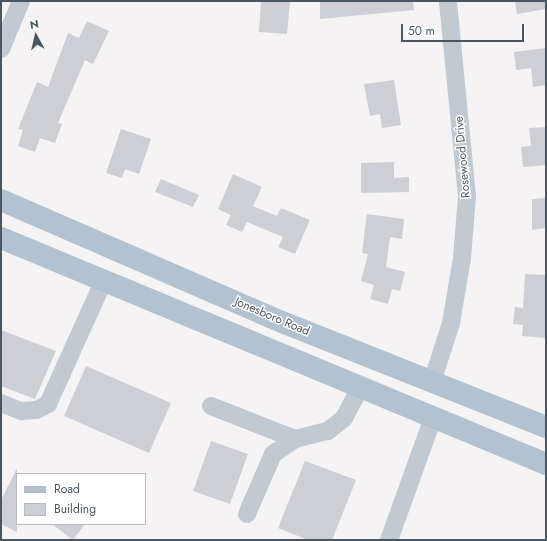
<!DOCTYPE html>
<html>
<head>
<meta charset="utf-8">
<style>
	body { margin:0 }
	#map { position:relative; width:547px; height:541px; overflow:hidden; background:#f5f3f3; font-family:Jost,sans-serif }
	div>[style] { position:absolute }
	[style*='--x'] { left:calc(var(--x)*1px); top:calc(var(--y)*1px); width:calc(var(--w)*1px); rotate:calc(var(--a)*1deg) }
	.building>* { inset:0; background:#cdcfd5 }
	.minor>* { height:18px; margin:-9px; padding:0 9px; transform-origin:9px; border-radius:9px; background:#c1cad2 }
	.major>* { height:22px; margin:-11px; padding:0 11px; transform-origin:11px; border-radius:11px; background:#b3c2d1 }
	span { translate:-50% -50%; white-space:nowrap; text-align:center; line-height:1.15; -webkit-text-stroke:3px #fff; paint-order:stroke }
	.street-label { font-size:12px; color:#4a5661 }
	.frame { position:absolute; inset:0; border:2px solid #4a5661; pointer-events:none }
	.legend { position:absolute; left:16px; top:473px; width:130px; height:52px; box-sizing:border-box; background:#fff; border:1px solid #b7bbc0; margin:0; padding:5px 7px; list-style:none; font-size:12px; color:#4a5661 }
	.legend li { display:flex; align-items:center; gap:8px; height:20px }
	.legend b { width:20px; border:1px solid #b7bbc0 }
	.north { position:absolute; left:16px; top:16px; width:40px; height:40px; -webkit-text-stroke:3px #fff; paint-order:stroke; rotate:352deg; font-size:11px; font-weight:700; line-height:16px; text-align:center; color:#4a5661 }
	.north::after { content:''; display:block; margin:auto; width:14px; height:18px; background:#4a5661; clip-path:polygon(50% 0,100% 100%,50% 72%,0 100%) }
	.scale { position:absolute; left:401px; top:24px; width:123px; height:18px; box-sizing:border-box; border:2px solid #4a5661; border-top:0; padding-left:5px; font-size:12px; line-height:14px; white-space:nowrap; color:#4a5661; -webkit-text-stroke:3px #fff; paint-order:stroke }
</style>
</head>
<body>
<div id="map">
	<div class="building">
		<i style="clip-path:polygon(261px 1px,290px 1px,287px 34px,259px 32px)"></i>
		<i style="clip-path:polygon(320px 1px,413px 1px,414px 10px,320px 19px)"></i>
		<i style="clip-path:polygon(515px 1px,546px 1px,546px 9px,517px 14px)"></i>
		<i style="clip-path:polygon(87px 21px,109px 31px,93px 64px,85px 60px,58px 123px,62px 124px,55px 143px,40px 138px,35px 152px,18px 146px,23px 130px,18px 129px,37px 82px,48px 87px,68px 33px,79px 38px)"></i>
		<i style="clip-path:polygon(546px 48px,546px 85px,533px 87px,531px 68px,516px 70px,514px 52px)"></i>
		<i style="clip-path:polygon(394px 80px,401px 125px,382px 128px,380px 114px,370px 116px,364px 84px)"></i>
		<i style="clip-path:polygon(546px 127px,546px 165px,523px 167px,521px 147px,531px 146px,529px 128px)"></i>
		<i style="clip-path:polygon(121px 129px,151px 139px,139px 174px,125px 169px,122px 178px,106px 173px)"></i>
		<i style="clip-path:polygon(394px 162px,394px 178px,409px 177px,409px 192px,361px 193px,361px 163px)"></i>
		<i style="clip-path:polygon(233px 174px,262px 187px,253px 206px,277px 216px,281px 208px,310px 220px,295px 254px,278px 247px,283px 237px,247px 222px,242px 232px,226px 225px,231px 215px,218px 209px)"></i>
		<i style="clip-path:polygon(161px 179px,199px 195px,193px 207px,155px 192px)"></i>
		<i style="clip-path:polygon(546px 198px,546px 228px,532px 230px,532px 199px)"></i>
		<i style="clip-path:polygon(367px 214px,404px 219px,402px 239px,390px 237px,386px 267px,405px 272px,400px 291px,392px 289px,388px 304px,370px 299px,374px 285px,361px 281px,368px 254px,362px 253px)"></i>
		<i style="clip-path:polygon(525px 274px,546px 275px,546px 338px,522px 336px,523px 325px,513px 324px,515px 307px,523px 308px)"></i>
		<i style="clip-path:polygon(1px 330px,56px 351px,35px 399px,1px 386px)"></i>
		<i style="clip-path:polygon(86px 366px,171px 403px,149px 453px,64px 416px)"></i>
		<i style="clip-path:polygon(211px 441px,248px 454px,230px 504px,193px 491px)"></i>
		<i style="clip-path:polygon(305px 461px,356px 480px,332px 540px,308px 540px,278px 528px)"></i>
		<i style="clip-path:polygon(17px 468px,17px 532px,1px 524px,1px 500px)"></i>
		<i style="clip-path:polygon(52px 524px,85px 524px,73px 540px)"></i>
	</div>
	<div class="minor">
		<i style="--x:1;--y:49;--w:52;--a:-67.4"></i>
		<i style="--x:432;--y:382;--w:62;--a:-72.1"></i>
		<i style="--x:451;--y:323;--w:66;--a:-80.4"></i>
		<i style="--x:462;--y:258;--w:62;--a:-85.4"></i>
		<i style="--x:467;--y:196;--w:196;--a:-95.6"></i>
		<i style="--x:1;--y:403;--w:22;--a:22"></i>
		<i style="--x:21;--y:411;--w:16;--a:-4"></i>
		<i style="--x:37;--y:410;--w:13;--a:-29"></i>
		<i style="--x:48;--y:404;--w:134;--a:-65.7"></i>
		<i style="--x:211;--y:406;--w:90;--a:21.4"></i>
		<i style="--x:247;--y:514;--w:65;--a:-66.6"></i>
		<i style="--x:273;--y:454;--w:27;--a:-34"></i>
		<i style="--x:295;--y:439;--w:34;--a:-14"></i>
		<i style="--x:328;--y:431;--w:21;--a:-39"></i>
		<i style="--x:344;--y:418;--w:34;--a:-62"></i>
		<i style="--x:389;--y:540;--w:130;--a:-70.2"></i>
	</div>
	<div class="major">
		<i style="--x:1;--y:200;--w:306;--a:23.5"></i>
		<i style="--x:282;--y:322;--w:284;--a:21.7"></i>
		<i style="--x:1;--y:238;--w:590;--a:22.52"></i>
	</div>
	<div class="street-label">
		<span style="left:463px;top:157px;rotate:-95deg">Rosewood Drive</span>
		<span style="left:272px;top:317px;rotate:23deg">Jonesboro Road</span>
	</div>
	<div class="frame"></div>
	<ul class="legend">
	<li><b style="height:5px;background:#b3c2d1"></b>Road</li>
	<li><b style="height:11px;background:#cdcfd5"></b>Building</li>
	</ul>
	<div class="north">N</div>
	<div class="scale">50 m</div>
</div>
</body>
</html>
